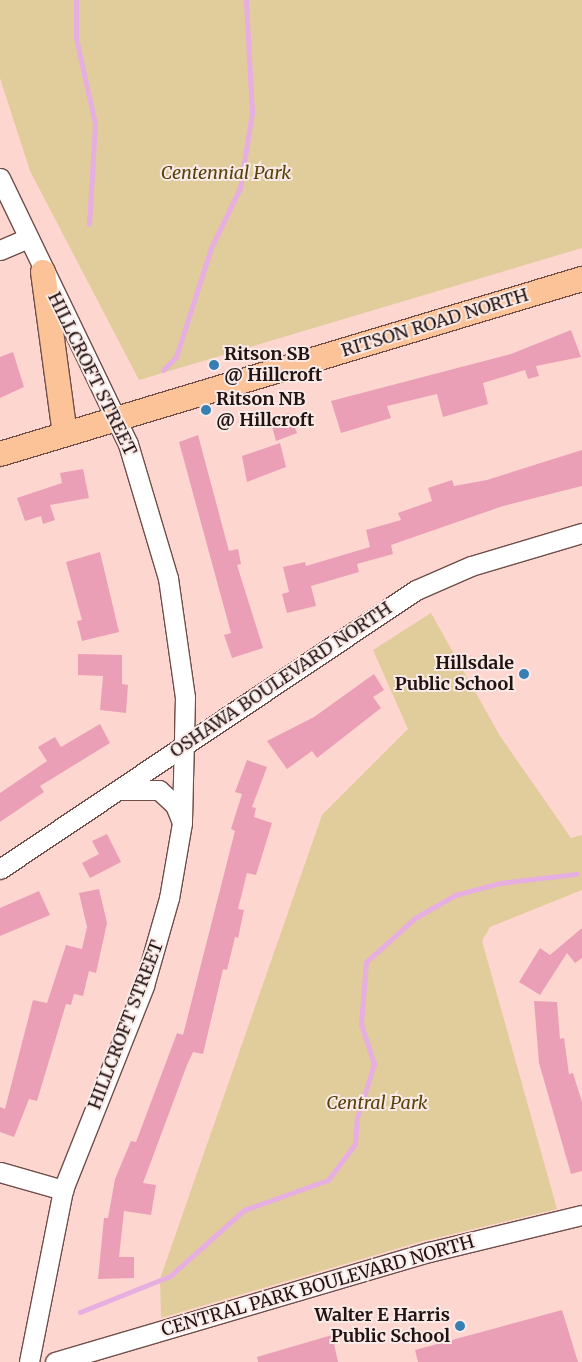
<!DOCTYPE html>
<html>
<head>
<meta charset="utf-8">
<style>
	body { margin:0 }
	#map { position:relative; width:582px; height:1362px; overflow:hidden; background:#fed6d0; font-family:Merriweather,serif }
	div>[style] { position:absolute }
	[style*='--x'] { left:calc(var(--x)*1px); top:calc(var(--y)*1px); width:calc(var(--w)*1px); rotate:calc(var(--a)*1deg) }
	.green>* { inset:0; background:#e1cc9c }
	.stream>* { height:5px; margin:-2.5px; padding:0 2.5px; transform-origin:2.5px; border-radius:2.5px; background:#e7aee1 }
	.building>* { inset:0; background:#eb9fb7 }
	.roads { filter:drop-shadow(1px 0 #6f4e4a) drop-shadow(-1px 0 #6f4e4a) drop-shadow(0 1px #6f4e4a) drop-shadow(0 -1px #6f4e4a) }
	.minor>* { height:19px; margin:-9.5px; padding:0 9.5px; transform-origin:9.5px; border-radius:9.5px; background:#fff }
	.major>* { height:24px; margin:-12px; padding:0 12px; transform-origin:12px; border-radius:12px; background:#fbc397 }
	.dots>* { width:14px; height:14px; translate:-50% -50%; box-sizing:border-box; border:2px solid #faeae7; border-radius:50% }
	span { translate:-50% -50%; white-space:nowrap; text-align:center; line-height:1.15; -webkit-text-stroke:4px #faeae7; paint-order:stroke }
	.park-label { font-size:18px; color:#57420a; font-style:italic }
	.street-label { font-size:18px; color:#201311 }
	.poi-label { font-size:18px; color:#201311; font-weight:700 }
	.left { translate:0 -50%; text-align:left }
	.right { translate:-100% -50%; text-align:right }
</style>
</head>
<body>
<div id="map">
	<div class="green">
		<i style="clip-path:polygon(0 0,582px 0,582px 248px,139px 380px,30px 171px,0 78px)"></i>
		<i style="clip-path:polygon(431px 613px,500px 736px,571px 838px,582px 835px,582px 890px,490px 927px,482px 941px,557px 1209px,423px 1241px,161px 1318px,160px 1279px,322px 815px,408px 729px,373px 650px)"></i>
	</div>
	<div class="stream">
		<i style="--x:76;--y:0;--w:38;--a:90"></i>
		<i style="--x:76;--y:38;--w:88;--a:77.5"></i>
		<i style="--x:95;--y:124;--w:100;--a:93.4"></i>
		<i style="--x:163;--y:370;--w:18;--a:-45"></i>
		<i style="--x:176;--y:357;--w:114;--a:-72.2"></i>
		<i style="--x:211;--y:248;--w:67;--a:-64.2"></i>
		<i style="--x:240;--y:188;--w:77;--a:-81"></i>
		<i style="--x:252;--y:112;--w:112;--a:-93.1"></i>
		<i style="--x:80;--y:1312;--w:97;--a:-21.8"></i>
		<i style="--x:170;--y:1276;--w:99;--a:-41.7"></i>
		<i style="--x:244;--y:1210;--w:89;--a:-19.7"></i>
		<i style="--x:328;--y:1180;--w:45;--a:-53.1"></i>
		<i style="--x:355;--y:1144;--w:26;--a:-86"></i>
		<i style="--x:357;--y:1118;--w:57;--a:-72.5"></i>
		<i style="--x:374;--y:1064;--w:42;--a:-108"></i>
		<i style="--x:361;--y:1024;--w:62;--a:-85.4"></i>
		<i style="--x:366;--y:962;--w:66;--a:-41.9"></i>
		<i style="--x:415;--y:918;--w:46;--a:-29.9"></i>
		<i style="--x:455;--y:895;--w:47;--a:-14.9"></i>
		<i style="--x:500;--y:883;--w:77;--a:-6.8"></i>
	</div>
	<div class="building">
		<i style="clip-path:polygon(571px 330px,581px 357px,536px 366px,539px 376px,528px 379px,525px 370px,483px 383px,488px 404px,443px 417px,437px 394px,387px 406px,391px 418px,341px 433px,331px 401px,511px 354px)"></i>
		<i style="clip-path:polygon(13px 352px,24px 387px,0 398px,0 357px)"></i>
		<i style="clip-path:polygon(289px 413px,297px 433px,276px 441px,270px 419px)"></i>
		<i style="clip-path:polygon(198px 435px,229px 551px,238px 549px,241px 564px,237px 565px,263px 648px,232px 658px,224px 635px,231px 633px,179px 442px)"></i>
		<i style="clip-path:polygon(280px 443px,286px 467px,247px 482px,242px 456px)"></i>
		<i style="clip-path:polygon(582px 450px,582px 486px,503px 506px,391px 545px,393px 554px,357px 564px,359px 572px,311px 586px,316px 606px,287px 613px,282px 594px,289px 592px,283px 567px,305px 562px,306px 566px,370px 547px,366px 530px,401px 520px,398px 513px,432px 501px,428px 488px,452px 480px,454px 486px,487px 480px)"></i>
		<i style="clip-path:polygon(83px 469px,89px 498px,50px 505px,55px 520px,43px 524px,41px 516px,25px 521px,17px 498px,62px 483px,60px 473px)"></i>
		<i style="clip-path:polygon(100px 552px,119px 632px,82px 641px,77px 621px,82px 620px,66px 562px)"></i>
		<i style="clip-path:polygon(78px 654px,122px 655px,122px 684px,128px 685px,126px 713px,100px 710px,103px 676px,78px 675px)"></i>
		<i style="clip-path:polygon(374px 674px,384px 690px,373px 697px,381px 708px,317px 758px,312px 751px,287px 769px,267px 741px,314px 717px)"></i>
		<i style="clip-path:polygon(100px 724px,110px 743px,40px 786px,44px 792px,0 822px,0 793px,47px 761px,38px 747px,55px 737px,61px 747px)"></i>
		<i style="clip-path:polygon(247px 760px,267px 767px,252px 807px,256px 808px,254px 817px,272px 823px,256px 875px,247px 873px,238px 909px,244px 910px,238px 938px,235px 937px,227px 970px,223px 969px,203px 1054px,193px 1052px,187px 1065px,143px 1183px,156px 1185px,151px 1215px,124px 1211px,119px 1257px,134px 1257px,134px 1278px,98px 1279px,104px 1218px,108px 1218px,115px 1179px,131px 1141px,136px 1142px,177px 1033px,183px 1035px,235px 831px,231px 829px,242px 794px,235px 792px)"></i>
		<i style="clip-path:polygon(107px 834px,121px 862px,90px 878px,82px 863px,99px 854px,92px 841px)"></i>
		<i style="clip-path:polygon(99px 889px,107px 923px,96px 973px,89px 971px,83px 996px,74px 994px,71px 1005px,66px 1004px,37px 1101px,29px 1099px,14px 1137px,0 1132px,0 1107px,5px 1109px,33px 1000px,47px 1003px,66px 945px,82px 949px,87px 927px,79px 893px)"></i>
		<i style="clip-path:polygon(39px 891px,50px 915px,0 936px,0 908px)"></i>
		<i style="clip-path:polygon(582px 928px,582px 958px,575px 963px,567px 953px,540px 995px,519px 982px,540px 948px,550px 955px)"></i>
		<i style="clip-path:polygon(534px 1001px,557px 1002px,560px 1039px,564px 1038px,569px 1074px,573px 1073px,582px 1102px,582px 1171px,571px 1174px,539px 1063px)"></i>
		<i style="clip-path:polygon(562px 1310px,578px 1362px,418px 1362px,415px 1350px)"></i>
		<i style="clip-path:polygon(332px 1335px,338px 1362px,258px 1362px,257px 1357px)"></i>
	</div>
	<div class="roads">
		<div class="minor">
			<i style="--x:0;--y:178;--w:295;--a:64.3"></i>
			<i style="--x:128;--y:444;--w:140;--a:73.4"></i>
			<i style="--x:168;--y:578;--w:120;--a:81.9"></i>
			<i style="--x:185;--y:697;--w:126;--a:91.4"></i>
			<i style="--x:182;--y:823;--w:76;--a:99.8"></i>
			<i style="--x:169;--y:898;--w:91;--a:105.9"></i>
			<i style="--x:144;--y:986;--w:219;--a:111.7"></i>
			<i style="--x:63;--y:1190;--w:175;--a:101.2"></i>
			<i style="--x:0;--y:250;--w:28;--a:-23"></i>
			<i style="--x:120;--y:790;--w:39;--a:0"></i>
			<i style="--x:159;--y:790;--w:22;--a:43"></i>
			<i style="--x:175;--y:805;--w:18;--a:68"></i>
			<i style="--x:0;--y:869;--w:501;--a:-33.85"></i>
			<i style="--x:416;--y:590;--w:60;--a:-23.6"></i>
			<i style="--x:471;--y:566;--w:116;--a:-16.6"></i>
			<i style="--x:0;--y:1172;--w:66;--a:15.9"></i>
			<i style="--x:55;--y:1362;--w:390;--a:-16.4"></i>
			<i style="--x:429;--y:1252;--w:157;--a:-13.6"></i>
		</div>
		<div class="major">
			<i style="--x:43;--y:272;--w:163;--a:82.3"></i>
			<i style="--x:0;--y:454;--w:608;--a:-16.74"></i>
		</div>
	</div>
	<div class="dots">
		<i style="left:214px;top:365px;background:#357fb3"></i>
		<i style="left:206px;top:410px;background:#357fb3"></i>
		<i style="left:524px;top:674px;background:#357fb3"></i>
		<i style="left:460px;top:1326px;background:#357fb3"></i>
	</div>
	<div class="park-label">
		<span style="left:226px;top:173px">Centennial Park</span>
		<span style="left:377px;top:1103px">Central Park</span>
	</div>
	<div class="street-label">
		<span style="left:435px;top:323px;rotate:-17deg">RITSON ROAD NORTH</span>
		<span style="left:92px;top:374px;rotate:64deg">HILLCROFT STREET</span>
		<span style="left:281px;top:680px;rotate:-34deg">OSHAWA BOULEVARD NORTH</span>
		<span style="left:126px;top:1025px;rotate:-69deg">HILLCROFT STREET</span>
		<span style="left:318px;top:1286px;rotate:-16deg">CENTRAL PARK BOULEVARD NORTH</span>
	</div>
	<div class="poi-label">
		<span class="left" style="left:224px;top:365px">Ritson SB<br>@ Hillcroft</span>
		<span class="left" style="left:216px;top:410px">Ritson NB<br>@ Hillcroft</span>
		<span class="right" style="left:514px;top:674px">Hillsdale<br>Public School</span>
		<span class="right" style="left:450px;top:1326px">Walter E Harris<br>Public School</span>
	</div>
</div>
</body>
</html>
